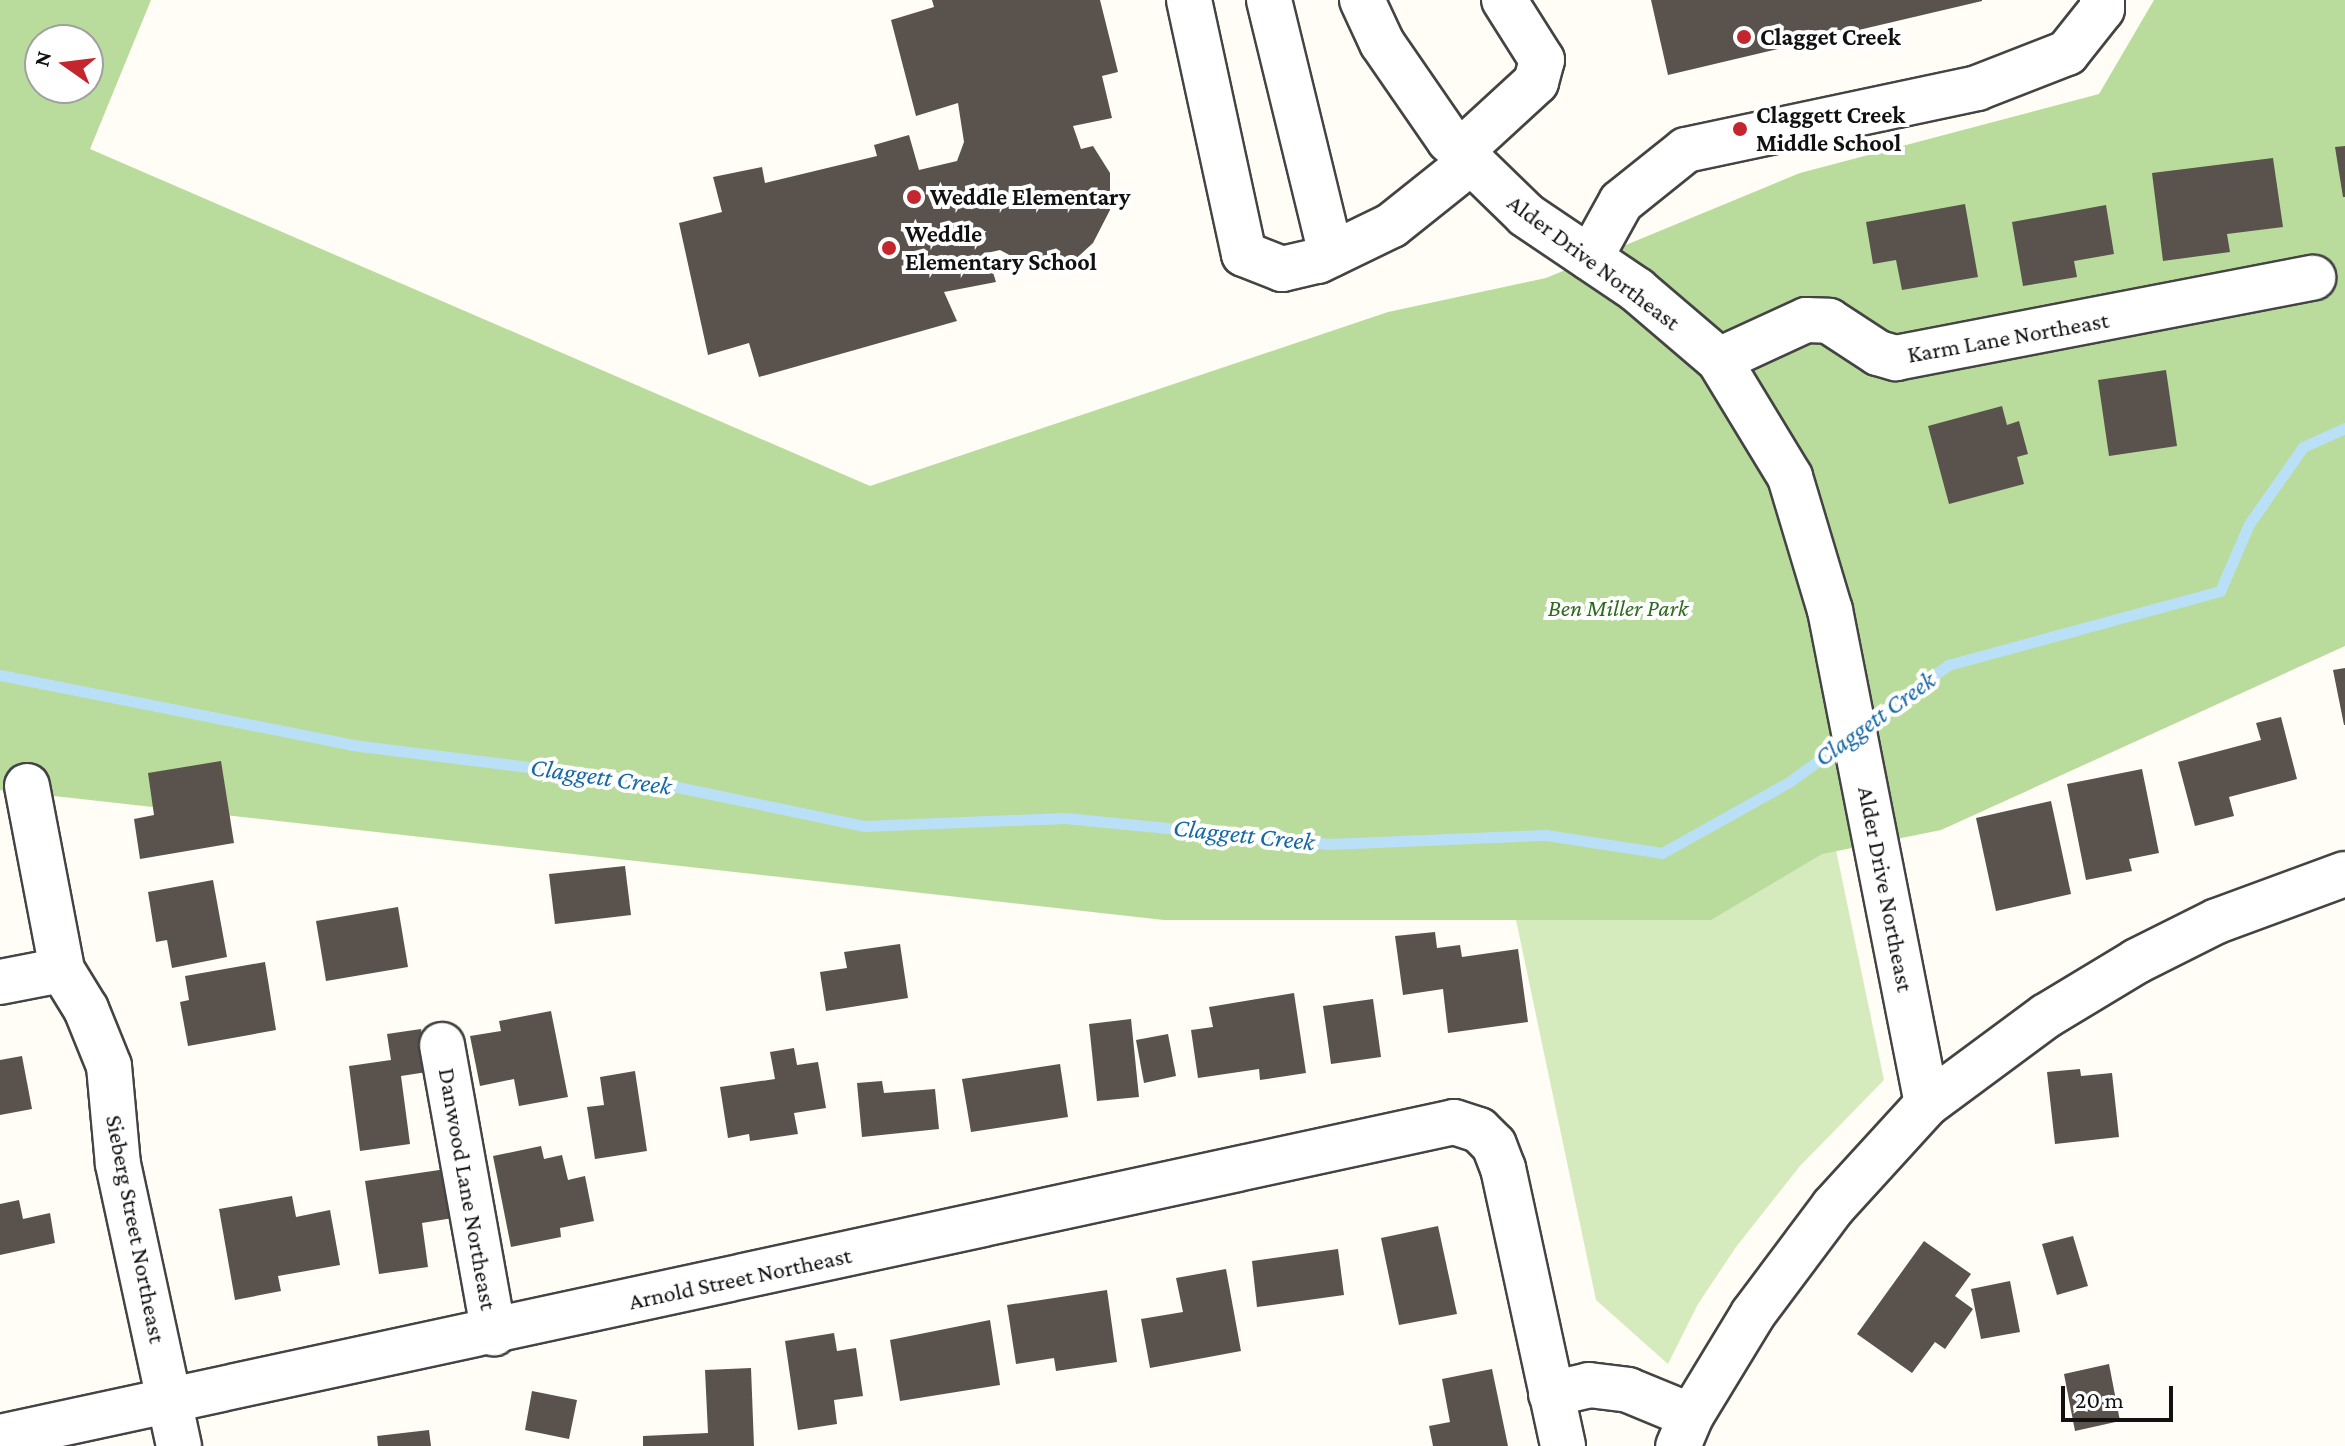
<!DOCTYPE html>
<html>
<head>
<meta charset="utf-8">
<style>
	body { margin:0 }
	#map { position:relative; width:2345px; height:1446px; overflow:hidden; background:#fffdf5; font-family:"Crimson Pro",serif }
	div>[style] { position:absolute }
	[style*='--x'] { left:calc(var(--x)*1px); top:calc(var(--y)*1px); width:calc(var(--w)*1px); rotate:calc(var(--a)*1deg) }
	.green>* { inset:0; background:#d5ebbd }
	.forest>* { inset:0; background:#b9dc9c }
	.stream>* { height:11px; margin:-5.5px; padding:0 5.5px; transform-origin:5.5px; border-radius:5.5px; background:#b9e0f7 }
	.building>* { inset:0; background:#5a524d }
	.roads { filter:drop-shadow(2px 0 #444) drop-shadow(-2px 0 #444) drop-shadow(0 2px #444) drop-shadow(0 -2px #444) }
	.minor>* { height:44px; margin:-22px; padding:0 22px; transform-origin:22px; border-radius:22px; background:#fff }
	.dots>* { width:22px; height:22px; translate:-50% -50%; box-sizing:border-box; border:4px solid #fff; border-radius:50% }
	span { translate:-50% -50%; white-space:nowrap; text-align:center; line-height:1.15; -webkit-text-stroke:8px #fff; paint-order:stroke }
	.poi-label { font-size:24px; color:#111; font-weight:700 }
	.left { translate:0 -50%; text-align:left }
	.street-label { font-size:24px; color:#111 }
	.park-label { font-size:24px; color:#2f6b1f; font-style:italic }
	.water-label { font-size:26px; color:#1768a6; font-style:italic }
	.north { position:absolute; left:24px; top:24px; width:80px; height:80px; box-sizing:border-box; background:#fff; border:2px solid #a0a0a0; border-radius:50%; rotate:284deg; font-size:22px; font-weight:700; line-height:32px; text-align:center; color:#111 }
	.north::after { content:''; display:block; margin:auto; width:28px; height:36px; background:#c4262e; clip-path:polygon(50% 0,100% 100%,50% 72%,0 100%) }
	.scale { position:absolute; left:2061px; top:1386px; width:112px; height:36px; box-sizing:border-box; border:4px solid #111; border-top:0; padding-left:10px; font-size:24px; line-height:28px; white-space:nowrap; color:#111; -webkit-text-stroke:6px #fff; paint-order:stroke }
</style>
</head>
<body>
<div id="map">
	<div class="green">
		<i style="clip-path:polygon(1388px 312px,1774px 553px,1884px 1080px,1800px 1166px,1736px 1247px,1698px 1304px,1668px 1364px,1596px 1300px)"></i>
	</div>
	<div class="forest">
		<i style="clip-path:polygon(evenodd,0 0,151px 0,90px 149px,870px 486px,1388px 312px,1546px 278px,1800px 173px,2099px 94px,2154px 0,2345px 0,2345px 646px,1941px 830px,1822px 854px,1711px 920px,1164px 920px,0 790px,0 0,40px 40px,88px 40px,88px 88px,40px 88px,40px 40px)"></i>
	</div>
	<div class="stream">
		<i style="--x:0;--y:675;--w:359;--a:11.2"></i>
		<i style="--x:352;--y:745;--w:313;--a:7.1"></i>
		<i style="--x:663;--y:784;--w:205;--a:11.8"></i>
		<i style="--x:864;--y:826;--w:201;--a:-2.3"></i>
		<i style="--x:1065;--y:818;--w:264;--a:5.6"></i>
		<i style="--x:1328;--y:844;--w:218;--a:-2.4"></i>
		<i style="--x:1546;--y:835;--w:117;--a:8.8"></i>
		<i style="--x:1662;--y:853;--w:145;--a:-29.2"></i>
		<i style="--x:1789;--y:782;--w:68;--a:-36"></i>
		<i style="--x:1864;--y:727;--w:104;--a:-36.4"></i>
		<i style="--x:1948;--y:665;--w:282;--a:-15.2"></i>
		<i style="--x:2220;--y:591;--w:73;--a:-66.6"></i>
		<i style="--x:2249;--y:524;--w:94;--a:-55"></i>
		<i style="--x:2303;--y:447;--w:46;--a:-24.3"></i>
	</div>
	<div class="building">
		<i style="clip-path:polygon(932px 0,1100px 0,1118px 72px,1102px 76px,1112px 118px,1073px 126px,1081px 149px,1093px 146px,1110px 173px,1110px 210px,1093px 243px,1068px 266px,1028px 265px,1000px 250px,987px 253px,996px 282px,944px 292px,957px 321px,759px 377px,749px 343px,708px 355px,679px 223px,722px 212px,713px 177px,762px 167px,765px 183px,877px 156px,874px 145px,909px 135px,919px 170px,957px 161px,964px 142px,958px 103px,916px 116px,891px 20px,934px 7px)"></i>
		<i style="clip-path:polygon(1651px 0,1982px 0,1982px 1px,1668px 75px)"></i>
		<i style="clip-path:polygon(2345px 146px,2345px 197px,2343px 197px,2335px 147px)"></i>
		<i style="clip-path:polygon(2273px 158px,2283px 227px,2227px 234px,2230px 252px,2163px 261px,2152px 173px)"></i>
		<i style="clip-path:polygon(1965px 204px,1978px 277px,1902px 290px,1896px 260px,1873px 264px,1866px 222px)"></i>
		<i style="clip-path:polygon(2106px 205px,2114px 254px,2074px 261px,2077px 277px,2023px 286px,2012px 222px)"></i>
		<i style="clip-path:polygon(2166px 370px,2177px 446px,2109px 456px,2098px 380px)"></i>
		<i style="clip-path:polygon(2002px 406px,2007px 425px,2019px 421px,2028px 454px,2017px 457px,2024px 484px,1949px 504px,1928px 426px)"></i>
		<i style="clip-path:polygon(2345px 668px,2345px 725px,2344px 725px,2333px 670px)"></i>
		<i style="clip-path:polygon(2281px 717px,2297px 779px,2229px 797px,2234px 816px,2195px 826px,2178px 762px,2261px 740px,2256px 723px)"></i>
		<i style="clip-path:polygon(221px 761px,234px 843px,140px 859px,134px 819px,154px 815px,148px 773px)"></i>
		<i style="clip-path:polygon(2142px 769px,2159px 853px,2129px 859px,2132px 871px,2086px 880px,2067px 784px)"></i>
		<i style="clip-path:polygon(2051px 801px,2071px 894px,1996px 911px,1976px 818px)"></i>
		<i style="clip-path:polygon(625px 866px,631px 915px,555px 924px,549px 874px)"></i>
		<i style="clip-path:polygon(213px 880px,227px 957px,172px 968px,167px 940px,156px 942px,148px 892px)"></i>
		<i style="clip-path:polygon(398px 907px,408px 967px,326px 981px,316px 921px)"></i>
		<i style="clip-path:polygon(1435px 932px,1437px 948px,1460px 945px,1462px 957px,1518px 949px,1528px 1022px,1448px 1033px,1443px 989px,1403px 995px,1395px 936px)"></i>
		<i style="clip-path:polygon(900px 944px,908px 998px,826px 1011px,820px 972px,847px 968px,844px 952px)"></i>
		<i style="clip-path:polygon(265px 962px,276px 1030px,188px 1046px,180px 1002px,189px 1000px,185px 976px)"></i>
		<i style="clip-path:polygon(1294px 993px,1306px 1073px,1260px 1080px,1259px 1069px,1198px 1078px,1191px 1030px,1213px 1027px,1209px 1007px)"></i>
		<i style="clip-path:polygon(1373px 999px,1381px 1057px,1331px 1064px,1323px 1006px)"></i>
		<i style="clip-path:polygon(551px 1011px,568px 1097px,519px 1106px,514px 1079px,480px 1086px,470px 1036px,501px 1031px,499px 1021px)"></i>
		<i style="clip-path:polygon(1131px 1019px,1139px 1097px,1097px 1101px,1089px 1024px)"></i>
		<i style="clip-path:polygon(421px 1029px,427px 1072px,401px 1076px,410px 1144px,360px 1151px,349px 1066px,391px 1060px,387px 1034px)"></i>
		<i style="clip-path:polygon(1168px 1034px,1176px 1076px,1144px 1083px,1136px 1040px)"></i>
		<i style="clip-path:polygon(794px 1048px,797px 1065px,818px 1062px,826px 1108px,794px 1113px,798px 1134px,750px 1141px,749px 1134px,728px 1138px,720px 1087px,775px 1079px,770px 1052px)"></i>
		<i style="clip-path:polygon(22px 1056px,32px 1109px,0 1115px,0 1060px)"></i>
		<i style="clip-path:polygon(1060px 1064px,1068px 1117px,971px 1132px,962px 1079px)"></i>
		<i style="clip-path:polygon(2080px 1069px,2081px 1076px,2112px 1073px,2119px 1137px,2055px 1144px,2047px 1072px)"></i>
		<i style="clip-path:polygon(635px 1071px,647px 1151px,595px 1159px,587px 1107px,604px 1105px,600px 1077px)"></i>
		<i style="clip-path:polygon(882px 1081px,884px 1093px,935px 1089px,939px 1129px,862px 1137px,857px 1083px)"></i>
		<i style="clip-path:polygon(541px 1146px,544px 1159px,562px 1155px,568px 1180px,585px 1176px,594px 1221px,560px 1228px,561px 1237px,511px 1247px,493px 1156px)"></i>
		<i style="clip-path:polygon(446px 1169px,453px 1218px,422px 1223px,428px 1267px,379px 1274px,365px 1181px)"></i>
		<i style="clip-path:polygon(292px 1196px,296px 1217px,330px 1210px,340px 1265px,278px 1276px,281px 1291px,235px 1300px,219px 1209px)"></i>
		<i style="clip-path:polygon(19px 1200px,23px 1219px,50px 1213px,55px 1243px,0 1255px,0 1204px)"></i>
		<i style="clip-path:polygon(1438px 1226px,1457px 1314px,1399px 1325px,1381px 1238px)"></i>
		<i style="clip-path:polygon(2073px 1236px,2088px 1286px,2057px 1295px,2042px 1244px)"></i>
		<i style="clip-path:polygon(1924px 1241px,1971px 1274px,1955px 1296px,1973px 1309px,1945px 1349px,1935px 1342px,1912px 1373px,1857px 1334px)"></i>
		<i style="clip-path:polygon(1338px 1249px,1344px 1295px,1257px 1307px,1252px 1261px)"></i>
		<i style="clip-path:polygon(1226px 1269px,1241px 1351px,1150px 1368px,1141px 1319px,1183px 1312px,1176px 1278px)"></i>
		<i style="clip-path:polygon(2010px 1281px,2020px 1332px,1981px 1339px,1971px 1289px)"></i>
		<i style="clip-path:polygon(1107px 1290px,1117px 1362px,1056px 1371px,1054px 1358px,1016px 1364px,1007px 1305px)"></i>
		<i style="clip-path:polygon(990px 1320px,1000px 1385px,900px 1401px,890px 1340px)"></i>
		<i style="clip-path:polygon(834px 1333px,837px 1351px,856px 1348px,863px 1396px,834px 1400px,837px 1424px,798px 1430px,785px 1341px)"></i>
		<i style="clip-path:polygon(2109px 1364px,2120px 1421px,2075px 1431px,2064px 1374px)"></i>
		<i style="clip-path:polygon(751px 1368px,754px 1446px,643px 1446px,643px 1436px,708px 1433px,705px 1370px)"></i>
		<i style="clip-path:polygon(1492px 1369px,1508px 1446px,1433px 1446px,1429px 1426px,1450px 1422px,1442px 1379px)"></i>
		<i style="clip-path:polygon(532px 1391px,577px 1400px,569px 1439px,525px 1430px)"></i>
		<i style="clip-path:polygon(429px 1430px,431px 1446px,378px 1446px,377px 1436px)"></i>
	</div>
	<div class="roads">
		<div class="minor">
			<i style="--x:1189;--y:0;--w:260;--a:77.8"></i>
			<i style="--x:1244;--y:254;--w:41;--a:21.5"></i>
			<i style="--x:1282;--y:269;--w:37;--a:-13"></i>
			<i style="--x:1318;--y:261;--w:82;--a:-25.9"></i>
			<i style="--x:1392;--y:225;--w:101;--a:-38.6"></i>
			<i style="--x:1269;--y:0;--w:262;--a:76.3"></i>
			<i style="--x:1362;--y:0;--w:47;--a:65.1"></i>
			<i style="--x:1382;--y:43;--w:118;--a:55.4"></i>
			<i style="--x:1449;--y:140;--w:107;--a:44.2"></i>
			<i style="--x:1526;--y:215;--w:134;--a:34"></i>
			<i style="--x:1637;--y:290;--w:108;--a:40.5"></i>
			<i style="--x:1719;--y:360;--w:137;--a:58.7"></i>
			<i style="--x:1790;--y:477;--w:139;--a:73.3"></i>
			<i style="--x:1830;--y:610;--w:503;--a:78.89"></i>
			<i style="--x:1927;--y:1104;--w:139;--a:132.4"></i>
			<i style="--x:1833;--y:1207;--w:134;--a:126.8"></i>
			<i style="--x:1753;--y:1314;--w:119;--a:121.3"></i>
			<i style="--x:1691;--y:1416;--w:33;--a:113"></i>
			<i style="--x:1461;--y:151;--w:102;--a:-42.6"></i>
			<i style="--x:1536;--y:82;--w:23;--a:-75"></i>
			<i style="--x:1542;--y:60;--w:71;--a:-122.3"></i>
			<i style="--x:1590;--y:258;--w:64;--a:-61"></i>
			<i style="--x:1621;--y:202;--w:83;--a:-38.7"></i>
			<i style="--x:1686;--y:150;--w:298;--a:-12"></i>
			<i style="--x:1977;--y:88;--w:97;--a:-21.3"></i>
			<i style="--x:2067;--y:53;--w:56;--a:-51.5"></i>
			<i style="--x:2102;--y:9;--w:9;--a:-90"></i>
			<i style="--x:1719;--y:360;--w:96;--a:-24.7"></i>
			<i style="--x:1806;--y:320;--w:23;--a:2"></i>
			<i style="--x:1829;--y:321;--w:59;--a:33.1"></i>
			<i style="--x:1878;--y:353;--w:19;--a:16"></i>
			<i style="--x:1896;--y:358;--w:425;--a:-10.9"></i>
			<i style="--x:27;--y:786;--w:187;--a:79.2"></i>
			<i style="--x:62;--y:970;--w:46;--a:58.4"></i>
			<i style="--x:86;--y:1009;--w:61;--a:68"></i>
			<i style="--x:109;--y:1066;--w:98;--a:84.8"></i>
			<i style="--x:118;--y:1164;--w:289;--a:77.8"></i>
			<i style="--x:0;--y:982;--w:63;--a:-11"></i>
			<i style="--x:442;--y:1045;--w:293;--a:79.8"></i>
			<i style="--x:1927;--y:1104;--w:148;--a:-36.5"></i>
			<i style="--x:2046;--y:1016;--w:106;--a:-31.1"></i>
			<i style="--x:2137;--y:961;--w:89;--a:-26.6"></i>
			<i style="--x:2217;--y:921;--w:136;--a:-20.2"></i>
			<i style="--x:1551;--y:1394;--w:39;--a:-13"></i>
			<i style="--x:1589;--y:1385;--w:39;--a:7"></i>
			<i style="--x:1628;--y:1390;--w:68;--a:22.4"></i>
			<i style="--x:0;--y:1437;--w:1488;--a:-12.22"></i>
			<i style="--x:1454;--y:1122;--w:26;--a:18"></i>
			<i style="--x:1479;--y:1130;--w:21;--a:45"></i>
			<i style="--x:1494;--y:1145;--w:25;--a:69"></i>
			<i style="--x:1503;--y:1168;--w:284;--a:77.8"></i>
		</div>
	</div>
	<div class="dots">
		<i style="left:1744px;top:37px;background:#c4262e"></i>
		<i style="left:1740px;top:129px;background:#c4262e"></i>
		<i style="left:914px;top:197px;background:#c4262e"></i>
		<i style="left:889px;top:248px;background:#c4262e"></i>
	</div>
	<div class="poi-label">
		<span class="left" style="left:1760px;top:37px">Clagget Creek</span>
		<span class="left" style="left:1756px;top:129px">Claggett Creek<br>Middle School</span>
		<span class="left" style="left:930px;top:197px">Weddle Elementary</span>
		<span class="left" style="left:905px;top:248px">Weddle<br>Elementary School</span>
	</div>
	<div class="street-label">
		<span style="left:1594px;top:262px;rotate:37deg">Alder Drive Northeast</span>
		<span style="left:2008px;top:337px;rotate:-10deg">Karm Lane Northeast</span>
		<span style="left:1886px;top:889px;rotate:79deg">Alder Drive Northeast</span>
		<span style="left:468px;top:1189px;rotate:80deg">Danwood Lane Northeast</span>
		<span style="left:136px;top:1229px;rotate:79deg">Sieberg Street Northeast</span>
		<span style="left:740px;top:1278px;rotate:-12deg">Arnold Street Northeast</span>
	</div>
	<div class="park-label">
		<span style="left:1618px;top:608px">Ben Miller Park</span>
	</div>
	<div class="water-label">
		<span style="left:1875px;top:719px;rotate:-36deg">Claggett Creek</span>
		<span style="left:601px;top:777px;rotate:8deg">Claggett Creek</span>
		<span style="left:1244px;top:835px;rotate:6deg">Claggett Creek</span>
	</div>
	<div class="north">N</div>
	<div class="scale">20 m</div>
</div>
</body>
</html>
